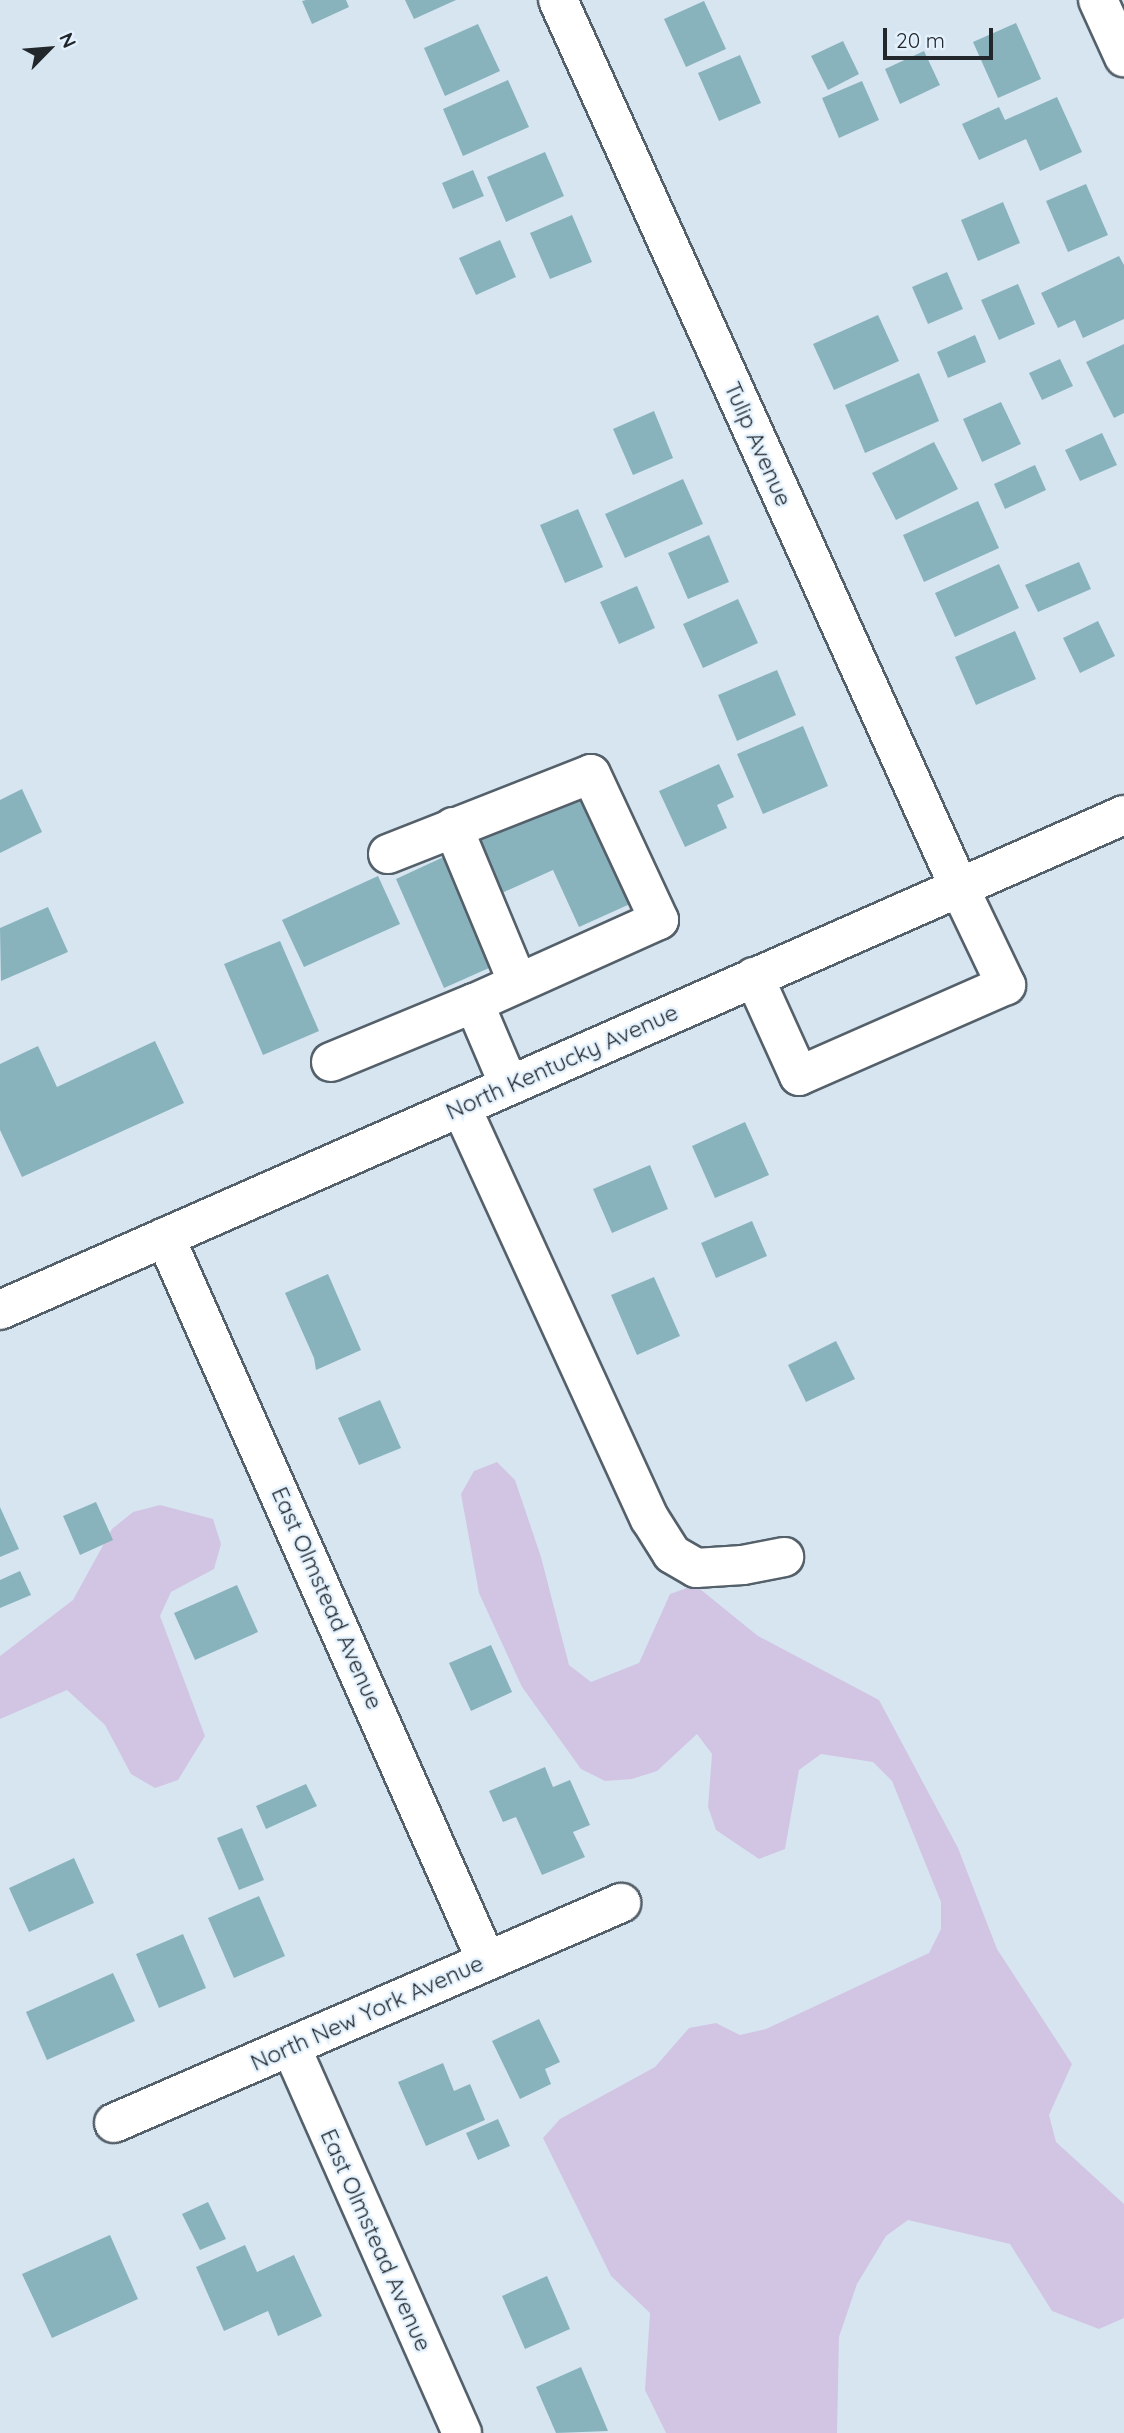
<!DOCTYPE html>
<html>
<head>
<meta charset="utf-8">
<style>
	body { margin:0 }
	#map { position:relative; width:1124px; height:2433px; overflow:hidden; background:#d7e5f1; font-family:Quicksand,sans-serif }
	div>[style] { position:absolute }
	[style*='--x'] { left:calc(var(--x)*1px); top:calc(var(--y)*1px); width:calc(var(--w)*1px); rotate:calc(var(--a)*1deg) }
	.green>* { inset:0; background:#d2c5e4 }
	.building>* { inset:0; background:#88b3bd }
	.roads { filter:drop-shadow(2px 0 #54606a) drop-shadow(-2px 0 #54606a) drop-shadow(0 2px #54606a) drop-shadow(0 -2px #54606a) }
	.minor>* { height:38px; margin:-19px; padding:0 19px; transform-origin:19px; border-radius:19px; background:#fff }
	span { translate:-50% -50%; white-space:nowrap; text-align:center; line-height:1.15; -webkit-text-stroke:5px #e4f2fe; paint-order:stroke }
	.street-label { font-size:23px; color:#22272c }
	.north { position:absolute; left:14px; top:14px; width:70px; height:70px; -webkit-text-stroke:5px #e4f2fe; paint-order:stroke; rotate:65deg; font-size:19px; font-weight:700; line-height:28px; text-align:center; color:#22272c }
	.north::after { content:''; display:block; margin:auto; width:24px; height:32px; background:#22272c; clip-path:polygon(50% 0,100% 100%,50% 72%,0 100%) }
	.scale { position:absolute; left:883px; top:28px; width:110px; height:32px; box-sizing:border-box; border:4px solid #22272c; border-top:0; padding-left:9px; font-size:21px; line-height:24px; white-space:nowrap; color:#22272c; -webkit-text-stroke:5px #e4f2fe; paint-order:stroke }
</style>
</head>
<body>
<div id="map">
	<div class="green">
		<i style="clip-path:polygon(497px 1462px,515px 1480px,541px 1557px,569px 1665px,591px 1682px,639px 1663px,670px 1594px,695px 1585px,758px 1636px,879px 1700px,958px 1848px,997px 1949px,1072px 2064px,1049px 2115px,1056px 2142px,1124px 2204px,1124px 2318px,1099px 2329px,1052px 2311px,1010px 2244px,908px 2220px,886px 2236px,857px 2284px,839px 2337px,837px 2433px,666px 2433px,645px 2390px,650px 2313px,611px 2276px,543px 2138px,560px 2119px,655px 2067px,689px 2028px,716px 2023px,740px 2035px,766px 2029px,929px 1953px,941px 1929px,941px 1902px,892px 1781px,873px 1762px,821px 1754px,799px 1770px,785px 1849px,759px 1859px,716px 1830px,708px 1807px,712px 1754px,697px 1734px,657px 1771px,632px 1779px,605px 1781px,581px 1769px,522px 1687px,479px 1593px,461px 1494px,474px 1471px)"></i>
		<i style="clip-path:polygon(160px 1505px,213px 1519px,221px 1544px,214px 1569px,171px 1592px,160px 1616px,205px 1736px,178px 1780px,155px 1788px,131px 1774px,105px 1725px,67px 1690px,0 1719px,0 1656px,73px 1600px,112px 1529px,133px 1512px)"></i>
	</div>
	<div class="building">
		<i style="clip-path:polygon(306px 0,346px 0,349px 7px,312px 24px,302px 1px)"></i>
		<i style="clip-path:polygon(405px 0,456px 0,414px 19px)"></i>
		<i style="clip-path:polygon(704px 1px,726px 49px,686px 67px,664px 19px)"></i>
		<i style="clip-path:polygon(1016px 23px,1041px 79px,998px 98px,973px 42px)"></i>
		<i style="clip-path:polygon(478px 24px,500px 71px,445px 96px,424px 48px)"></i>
		<i style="clip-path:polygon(843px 41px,859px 74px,828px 90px,811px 56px)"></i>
		<i style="clip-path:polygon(924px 51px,940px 85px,900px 104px,885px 69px)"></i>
		<i style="clip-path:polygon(740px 55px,761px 103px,719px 121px,698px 73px)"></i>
		<i style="clip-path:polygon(508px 80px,529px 127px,463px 156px,443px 109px)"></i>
		<i style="clip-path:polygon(862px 81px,879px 120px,839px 138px,822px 98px)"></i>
		<i style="clip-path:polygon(1057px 97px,1082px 152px,1040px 171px,1026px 139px,979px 160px,962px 124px,999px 107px,1005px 120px)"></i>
		<i style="clip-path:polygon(545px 152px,564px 196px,506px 222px,487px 177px)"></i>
		<i style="clip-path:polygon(473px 170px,484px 196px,453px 209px,442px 183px)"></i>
		<i style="clip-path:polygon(1086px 184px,1108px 235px,1068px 252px,1046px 201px)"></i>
		<i style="clip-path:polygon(1003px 202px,1020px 243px,978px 261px,961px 220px)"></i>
		<i style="clip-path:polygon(572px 215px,592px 262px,550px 279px,530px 233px)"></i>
		<i style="clip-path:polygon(500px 240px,516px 277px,476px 295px,459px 258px)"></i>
		<i style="clip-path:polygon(1119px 256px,1124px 265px,1124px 319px,1083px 338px,1075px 320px,1058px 328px,1041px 293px)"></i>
		<i style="clip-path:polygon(947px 272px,963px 309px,928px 324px,912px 287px)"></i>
		<i style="clip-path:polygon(1018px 284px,1035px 324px,999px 340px,981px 300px)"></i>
		<i style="clip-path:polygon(878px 315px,899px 361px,834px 390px,813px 344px)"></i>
		<i style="clip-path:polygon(975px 335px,986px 362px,948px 378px,937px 352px)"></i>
		<i style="clip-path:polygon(1124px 344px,1124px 413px,1114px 418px,1086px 362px)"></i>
		<i style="clip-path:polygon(1060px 359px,1073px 386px,1042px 400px,1029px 373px)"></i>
		<i style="clip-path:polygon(919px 373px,939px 421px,865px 453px,845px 405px)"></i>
		<i style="clip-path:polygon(1001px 402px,1021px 444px,982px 462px,963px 419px)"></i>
		<i style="clip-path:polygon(654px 411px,673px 458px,633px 475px,613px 429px)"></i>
		<i style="clip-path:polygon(1102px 433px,1117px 465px,1080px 481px,1065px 450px)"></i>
		<i style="clip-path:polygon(934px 442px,958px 489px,896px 520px,872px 473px)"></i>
		<i style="clip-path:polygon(1035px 465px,1046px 490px,1005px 509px,994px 484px)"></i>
		<i style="clip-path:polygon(683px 479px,703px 524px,625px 558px,605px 514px)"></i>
		<i style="clip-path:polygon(978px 501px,999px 548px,924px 582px,903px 535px)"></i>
		<i style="clip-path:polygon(578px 509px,603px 567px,565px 583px,540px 525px)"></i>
		<i style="clip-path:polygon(709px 535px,729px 582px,688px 599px,668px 553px)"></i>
		<i style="clip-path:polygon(1079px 562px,1091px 589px,1038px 612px,1025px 585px)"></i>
		<i style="clip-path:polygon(999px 564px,1019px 608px,955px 637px,935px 593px)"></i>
		<i style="clip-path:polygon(637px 586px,655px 628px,619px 644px,600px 602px)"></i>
		<i style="clip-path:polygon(738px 599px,758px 643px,703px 668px,683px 624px)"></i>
		<i style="clip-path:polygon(1098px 621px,1115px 656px,1080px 673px,1063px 638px)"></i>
		<i style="clip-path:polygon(1015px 631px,1036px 679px,976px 705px,955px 657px)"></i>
		<i style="clip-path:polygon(777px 670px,796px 715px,737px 741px,718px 695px)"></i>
		<i style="clip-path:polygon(803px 726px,828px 786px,763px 814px,737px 754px)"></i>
		<i style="clip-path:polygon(719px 764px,734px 797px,717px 805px,727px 828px,685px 847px,659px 791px)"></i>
		<i style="clip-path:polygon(22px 789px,42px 832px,0 853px,0 800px)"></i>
		<i style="clip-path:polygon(581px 795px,630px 904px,579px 927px,553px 870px,495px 896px,472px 844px)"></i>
		<i style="clip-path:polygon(450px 854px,498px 964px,444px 988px,396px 879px)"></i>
		<i style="clip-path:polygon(378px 876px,400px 924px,304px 967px,282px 920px)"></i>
		<i style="clip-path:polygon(48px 907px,68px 952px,1px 981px,0 928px)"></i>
		<i style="clip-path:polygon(280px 941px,319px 1031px,263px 1055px,224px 964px)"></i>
		<i style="clip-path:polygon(155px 1041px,184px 1103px,22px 1177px,0 1130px,0 1064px,38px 1046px,57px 1087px)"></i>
		<i style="clip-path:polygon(745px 1122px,769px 1175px,715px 1198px,692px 1146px)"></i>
		<i style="clip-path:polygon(650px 1165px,668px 1209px,612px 1233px,593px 1189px)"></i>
		<i style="clip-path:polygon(752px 1221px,767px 1256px,716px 1278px,701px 1243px)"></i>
		<i style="clip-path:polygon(328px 1274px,361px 1350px,316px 1370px,314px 1358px,285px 1293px)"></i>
		<i style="clip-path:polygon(654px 1277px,680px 1336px,637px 1355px,611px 1295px)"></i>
		<i style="clip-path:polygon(836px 1341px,855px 1379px,806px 1402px,788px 1365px)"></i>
		<i style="clip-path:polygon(380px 1400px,401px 1448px,359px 1465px,338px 1418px)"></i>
		<i style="clip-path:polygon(96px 1502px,113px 1540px,80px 1555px,63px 1516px)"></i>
		<i style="clip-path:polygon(0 1507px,19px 1549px,0 1557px)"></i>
		<i style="clip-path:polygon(20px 1571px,31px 1595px,0 1608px,0 1580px)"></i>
		<i style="clip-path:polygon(237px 1585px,258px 1632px,195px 1660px,174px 1613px)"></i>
		<i style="clip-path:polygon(491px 1645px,512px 1692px,471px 1711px,449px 1663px)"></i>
		<i style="clip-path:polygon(545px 1767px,553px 1787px,570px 1780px,590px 1825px,573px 1832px,585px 1857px,542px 1875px,516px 1817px,503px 1822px,489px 1791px)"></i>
		<i style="clip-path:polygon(306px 1784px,317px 1806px,266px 1829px,256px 1806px)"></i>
		<i style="clip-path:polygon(242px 1828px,264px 1880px,239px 1890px,217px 1838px)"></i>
		<i style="clip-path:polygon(74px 1858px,94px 1903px,29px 1932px,9px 1888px)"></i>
		<i style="clip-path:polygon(259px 1896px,285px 1956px,234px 1978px,208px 1918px)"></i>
		<i style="clip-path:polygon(183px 1934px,206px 1988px,159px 2008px,136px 1954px)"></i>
		<i style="clip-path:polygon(113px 1973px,135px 2021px,47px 2060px,26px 2012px)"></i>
		<i style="clip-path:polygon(539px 2019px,560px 2062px,545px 2069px,551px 2084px,520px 2099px,492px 2041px)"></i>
		<i style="clip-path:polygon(443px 2063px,454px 2091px,470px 2084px,485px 2120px,426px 2146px,398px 2082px)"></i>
		<i style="clip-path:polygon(498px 2119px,510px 2146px,478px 2160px,466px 2133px)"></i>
		<i style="clip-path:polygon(208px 2202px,226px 2239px,200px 2250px,182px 2214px)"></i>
		<i style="clip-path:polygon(110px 2235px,138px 2299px,52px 2338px,22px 2274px)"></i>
		<i style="clip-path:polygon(245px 2245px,257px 2272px,294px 2255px,322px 2316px,278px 2336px,268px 2311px,224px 2331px,196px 2267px)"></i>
		<i style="clip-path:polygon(547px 2276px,570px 2329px,525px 2349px,502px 2296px)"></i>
		<i style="clip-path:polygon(581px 2367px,608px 2431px,556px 2433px,536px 2387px)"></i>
	</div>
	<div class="roads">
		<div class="minor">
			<i style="--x:558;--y:0;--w:973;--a:65.67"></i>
			<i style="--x:959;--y:887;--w:109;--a:64.4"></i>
			<i style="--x:1006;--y:985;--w:226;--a:156.3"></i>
			<i style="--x:799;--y:1076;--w:109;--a:-114.4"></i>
			<i style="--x:1098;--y:0;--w:63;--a:65.5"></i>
			<i style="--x:453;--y:827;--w:169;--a:67.4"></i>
			<i style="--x:388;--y:854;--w:218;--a:-21.5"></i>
			<i style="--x:591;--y:774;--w:161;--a:65"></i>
			<i style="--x:659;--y:920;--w:203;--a:155.8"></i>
			<i style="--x:331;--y:1062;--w:155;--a:-22.4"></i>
			<i style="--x:474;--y:1003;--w:89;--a:66.9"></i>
			<i style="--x:461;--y:1107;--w:453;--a:65.4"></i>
			<i style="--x:650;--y:1519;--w:41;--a:57.8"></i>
			<i style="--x:672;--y:1554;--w:28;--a:30"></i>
			<i style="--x:696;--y:1568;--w:47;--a:-3.7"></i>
			<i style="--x:743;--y:1565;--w:42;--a:-11"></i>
			<i style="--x:165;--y:1237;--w:791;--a:66.06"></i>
			<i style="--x:0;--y:1310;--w:1228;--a:-23.77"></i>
			<i style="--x:291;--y:2047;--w:422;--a:66.1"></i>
			<i style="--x:114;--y:2123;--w:553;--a:-23.46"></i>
		</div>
	</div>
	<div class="street-label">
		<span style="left:758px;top:444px;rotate:66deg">Tulip Avenue</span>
		<span style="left:562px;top:1062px;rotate:-24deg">North Kentucky Avenue</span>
		<span style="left:327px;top:1598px;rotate:66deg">East Olmstead Avenue</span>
		<span style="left:367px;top:2013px;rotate:-24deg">North New York Avenue</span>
		<span style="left:376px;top:2240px;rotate:66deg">East Olmstead Avenue</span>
	</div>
	<div class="north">N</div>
	<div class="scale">20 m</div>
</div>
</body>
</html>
